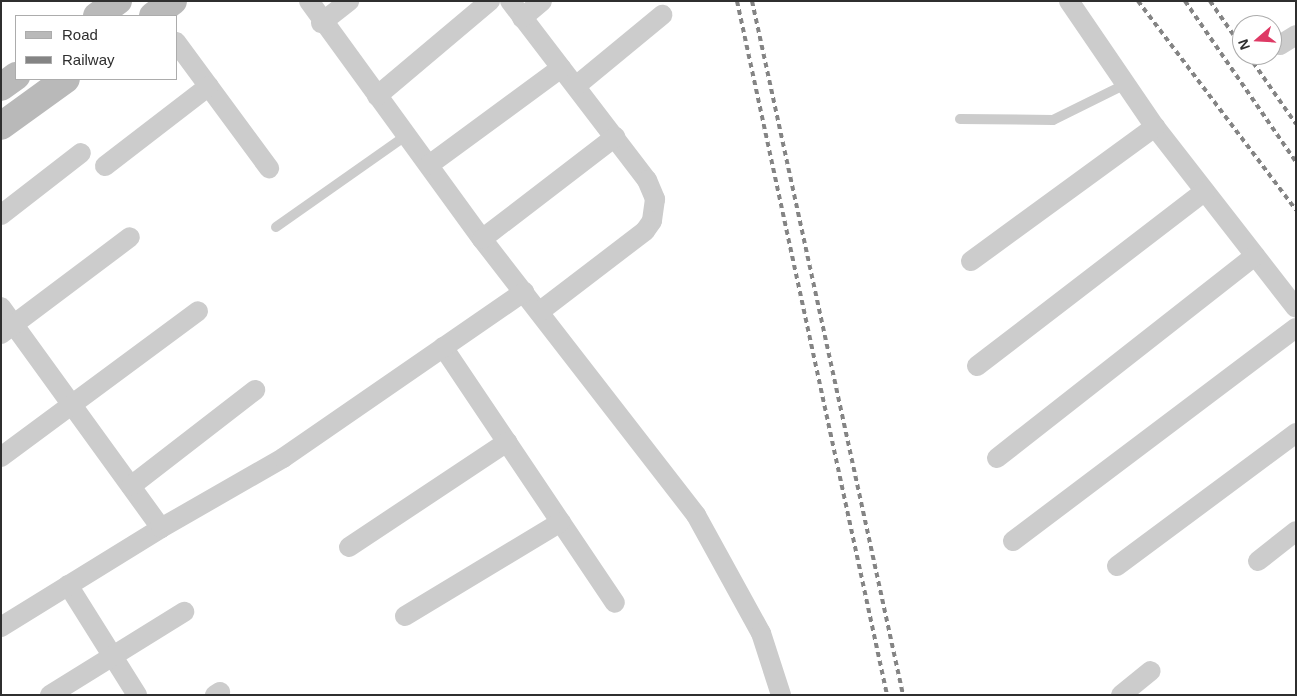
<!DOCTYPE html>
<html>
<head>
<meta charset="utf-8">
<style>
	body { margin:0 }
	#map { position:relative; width:1297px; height:696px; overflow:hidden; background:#fff; font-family:Arial,sans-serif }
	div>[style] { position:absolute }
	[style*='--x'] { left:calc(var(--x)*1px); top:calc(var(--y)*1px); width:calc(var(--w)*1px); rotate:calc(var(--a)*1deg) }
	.lane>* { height:10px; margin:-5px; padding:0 5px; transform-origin:5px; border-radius:5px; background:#ccc }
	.street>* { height:20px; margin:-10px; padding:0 10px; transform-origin:10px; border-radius:10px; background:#ccc }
	.secondary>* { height:28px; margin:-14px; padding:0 14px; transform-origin:14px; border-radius:14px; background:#b9b9b9 }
	.rail>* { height:4px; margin-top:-2px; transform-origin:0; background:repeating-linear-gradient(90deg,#848484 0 5px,transparent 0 9px) }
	span { translate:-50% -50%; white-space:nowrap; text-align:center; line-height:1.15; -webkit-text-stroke:5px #fff; paint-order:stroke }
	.frame { position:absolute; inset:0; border:2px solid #2f2f2f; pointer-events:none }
	.legend { position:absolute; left:15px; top:15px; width:162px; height:65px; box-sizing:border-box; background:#fff; border:1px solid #acacac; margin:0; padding:6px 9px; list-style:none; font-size:15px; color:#2f2f2f }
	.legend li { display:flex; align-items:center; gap:10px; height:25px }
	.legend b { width:25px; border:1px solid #acacac }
	.north { position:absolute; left:1232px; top:15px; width:50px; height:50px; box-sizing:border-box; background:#fff; border:1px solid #acacac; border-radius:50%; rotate:251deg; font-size:14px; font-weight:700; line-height:20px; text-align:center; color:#2f2f2f }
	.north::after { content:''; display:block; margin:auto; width:18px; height:22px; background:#de3a65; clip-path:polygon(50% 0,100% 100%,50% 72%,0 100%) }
</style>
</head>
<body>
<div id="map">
	<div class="lane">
		<i style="--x:960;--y:119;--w:93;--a:0.6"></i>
		<i style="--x:1053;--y:120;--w:81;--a:-26.3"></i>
		<i style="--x:276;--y:227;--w:160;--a:-35.1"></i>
	</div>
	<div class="street">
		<i style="--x:309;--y:1;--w:294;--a:54"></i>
		<i style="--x:482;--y:239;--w:349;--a:52.2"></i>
		<i style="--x:696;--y:515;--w:135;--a:61.2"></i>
		<i style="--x:761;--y:633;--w:65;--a:72.1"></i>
		<i style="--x:510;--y:1;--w:225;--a:52.6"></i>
		<i style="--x:647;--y:180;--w:21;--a:67"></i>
		<i style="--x:655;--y:199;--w:22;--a:98"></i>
		<i style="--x:652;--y:221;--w:12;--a:125"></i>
		<i style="--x:645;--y:231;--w:133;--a:142.6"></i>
		<i style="--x:1069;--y:1;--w:153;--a:55.7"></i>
		<i style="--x:1155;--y:127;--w:229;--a:52.1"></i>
		<i style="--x:522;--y:18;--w:26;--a:-40"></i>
		<i style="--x:321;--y:23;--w:36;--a:-38"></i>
		<i style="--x:176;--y:42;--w:157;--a:53.6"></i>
		<i style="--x:1280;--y:45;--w:19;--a:-32"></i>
		<i style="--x:576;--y:86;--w:112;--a:-39.5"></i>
		<i style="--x:377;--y:96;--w:148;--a:-40.1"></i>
		<i style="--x:429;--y:165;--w:164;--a:-36.3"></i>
		<i style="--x:105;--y:166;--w:131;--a:-37.6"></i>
		<i style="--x:1;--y:215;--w:101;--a:-37.8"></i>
		<i style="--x:482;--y:239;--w:168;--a:-37.5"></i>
		<i style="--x:971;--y:261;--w:228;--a:-36.1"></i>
		<i style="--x:1;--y:307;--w:273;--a:54.1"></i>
		<i style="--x:1;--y:334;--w:161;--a:-36.9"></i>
		<i style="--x:443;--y:347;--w:308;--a:56.1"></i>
		<i style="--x:977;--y:366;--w:287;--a:-37.5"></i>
		<i style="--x:1;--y:457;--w:245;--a:-36.5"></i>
		<i style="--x:997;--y:458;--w:328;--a:-38.1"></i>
		<i style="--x:131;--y:486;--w:157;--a:-37.7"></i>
		<i style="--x:1013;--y:541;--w:354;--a:-37"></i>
		<i style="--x:349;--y:547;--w:190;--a:-33.6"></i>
		<i style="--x:1258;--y:561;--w:48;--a:-38.3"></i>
		<i style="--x:1117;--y:566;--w:223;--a:-36.6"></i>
		<i style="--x:68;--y:585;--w:130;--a:57.9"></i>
		<i style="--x:405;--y:616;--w:182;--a:-31.1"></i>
		<i style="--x:1;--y:627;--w:188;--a:-31.7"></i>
		<i style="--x:161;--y:528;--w:141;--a:-29.8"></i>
		<i style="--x:283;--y:458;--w:293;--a:-34.6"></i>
		<i style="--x:50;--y:695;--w:158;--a:-31.8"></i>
		<i style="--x:215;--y:695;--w:6;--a:-31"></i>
		<i style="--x:1121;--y:695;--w:38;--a:-39"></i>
	</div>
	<div class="secondary">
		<i style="--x:97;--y:16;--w:26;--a:-36"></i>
		<i style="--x:153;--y:16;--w:25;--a:-37"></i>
		<i style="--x:1;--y:87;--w:19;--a:-36"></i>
		<i style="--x:1;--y:126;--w:80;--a:-35.9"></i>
	</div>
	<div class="rail">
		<i style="--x:737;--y:1;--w:710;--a:77.8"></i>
		<i style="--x:752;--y:1;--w:710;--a:77.72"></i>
		<i style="--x:1138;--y:1;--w:262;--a:52.9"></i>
		<i style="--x:1185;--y:1;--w:196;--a:55.4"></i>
		<i style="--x:1210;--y:1;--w:56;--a:55.2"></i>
		<i style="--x:1248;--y:55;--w:84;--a:55.2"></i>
	</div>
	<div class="frame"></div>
	<ul class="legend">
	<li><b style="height:6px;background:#b9b9b9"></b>Road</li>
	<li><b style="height:6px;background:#848484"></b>Railway</li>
	</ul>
	<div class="north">N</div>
</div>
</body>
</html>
